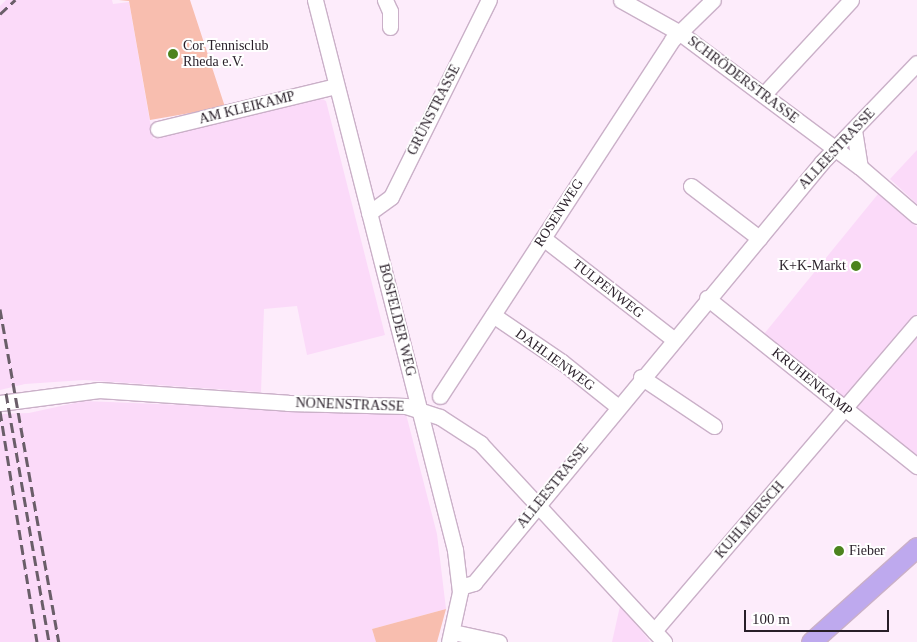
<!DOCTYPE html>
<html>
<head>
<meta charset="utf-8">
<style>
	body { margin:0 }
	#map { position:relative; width:917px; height:642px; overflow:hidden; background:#fdecfb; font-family:Georgia,serif }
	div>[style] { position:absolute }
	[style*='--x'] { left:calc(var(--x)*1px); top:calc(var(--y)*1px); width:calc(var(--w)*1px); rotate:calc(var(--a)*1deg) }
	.built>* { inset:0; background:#fbdaf9 }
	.green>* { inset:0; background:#f8beaf }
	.roads { filter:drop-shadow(1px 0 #cab0c8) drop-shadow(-1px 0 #cab0c8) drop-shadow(0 1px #cab0c8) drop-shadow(0 -1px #cab0c8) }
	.minor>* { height:15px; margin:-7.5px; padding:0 7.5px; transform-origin:7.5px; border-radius:7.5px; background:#fff }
	.major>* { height:19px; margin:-9.5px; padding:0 9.5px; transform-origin:9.5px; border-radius:9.5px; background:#bea9ee }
	.rail>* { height:3px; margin-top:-1.5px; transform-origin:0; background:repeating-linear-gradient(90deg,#6a5e69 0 10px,transparent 0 15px) }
	.dots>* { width:14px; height:14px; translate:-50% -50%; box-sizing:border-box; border:2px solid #fff; border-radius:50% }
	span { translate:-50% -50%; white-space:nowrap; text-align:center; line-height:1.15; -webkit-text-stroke:4px #fff; paint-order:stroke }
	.poi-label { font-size:14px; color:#281e28 }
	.left { translate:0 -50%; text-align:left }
	.right { translate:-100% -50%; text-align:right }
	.street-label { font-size:14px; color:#281e28 }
	.scale { position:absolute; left:744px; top:610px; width:145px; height:22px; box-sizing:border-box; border:2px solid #281e28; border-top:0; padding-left:6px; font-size:15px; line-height:18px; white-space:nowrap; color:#281e28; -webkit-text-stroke:4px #fff; paint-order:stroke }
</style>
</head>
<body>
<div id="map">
	<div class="built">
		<i style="clip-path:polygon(6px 0,112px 0,113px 4px,129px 2px,153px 139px,320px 98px,326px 101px,385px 335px,307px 355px,297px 306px,264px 309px,261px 392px,84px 380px,25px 384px,0 390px,0 6px)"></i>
		<i style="clip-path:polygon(917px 150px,917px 204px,890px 179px)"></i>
		<i style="clip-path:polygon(878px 194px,917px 227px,917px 457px,764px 334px)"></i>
		<i style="clip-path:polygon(84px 401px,406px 414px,437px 534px,446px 609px,372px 629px,376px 642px,0 642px,0 414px,29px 413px)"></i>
		<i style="clip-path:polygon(620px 606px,645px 635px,650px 642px,612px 642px)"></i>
	</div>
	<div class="green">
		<i style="clip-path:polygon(119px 0,190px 0,225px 107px,150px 120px,129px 1px)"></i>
		<i style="clip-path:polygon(446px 609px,437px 642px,376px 642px,372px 629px)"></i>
	</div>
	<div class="roads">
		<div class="minor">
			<i style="--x:315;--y:0;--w:568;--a:75.72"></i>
			<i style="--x:455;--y:550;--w:42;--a:83.2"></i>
			<i style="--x:460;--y:592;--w:51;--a:102.4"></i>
			<i style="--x:385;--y:0;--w:12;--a:66"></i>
			<i style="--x:390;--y:11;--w:16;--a:90"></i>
			<i style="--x:621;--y:0;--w:68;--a:29.2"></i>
			<i style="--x:680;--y:33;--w:224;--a:36.7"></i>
			<i style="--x:860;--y:167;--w:75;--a:40.7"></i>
			<i style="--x:764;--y:94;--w:128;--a:-47.2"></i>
			<i style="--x:158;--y:129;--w:183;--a:-13.6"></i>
			<i style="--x:854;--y:130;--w:37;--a:81"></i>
			<i style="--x:691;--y:186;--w:86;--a:37.4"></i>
			<i style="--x:369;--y:213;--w:27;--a:-36"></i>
			<i style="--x:391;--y:197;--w:220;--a:-63.6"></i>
			<i style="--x:543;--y:238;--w:165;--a:37.8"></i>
			<i style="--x:707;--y:298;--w:269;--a:38.7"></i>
			<i style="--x:493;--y:315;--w:83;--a:34.3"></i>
			<i style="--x:562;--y:362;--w:70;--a:38.7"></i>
			<i style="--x:641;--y:377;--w:88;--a:33.9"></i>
			<i style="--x:440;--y:396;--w:425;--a:-56.9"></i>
			<i style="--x:672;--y:40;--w:57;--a:-44.3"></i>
			<i style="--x:0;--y:403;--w:100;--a:-7.5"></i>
			<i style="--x:99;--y:390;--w:189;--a:3.9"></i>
			<i style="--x:288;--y:403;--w:118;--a:1.5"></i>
			<i style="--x:406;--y:406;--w:36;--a:18"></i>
			<i style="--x:440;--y:417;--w:48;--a:33"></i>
			<i style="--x:480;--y:443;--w:271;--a:47.2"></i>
			<i style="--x:460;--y:587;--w:15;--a:-16"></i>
			<i style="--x:474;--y:583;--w:546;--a:-50.42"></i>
			<i style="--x:822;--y:162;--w:137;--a:-46.2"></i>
			<i style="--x:654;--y:631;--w:405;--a:-49.5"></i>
			<i style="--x:453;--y:632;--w:47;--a:12.3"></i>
		</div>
		<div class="major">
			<i style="--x:811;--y:642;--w:142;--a:-41.9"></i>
		</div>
	</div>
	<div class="rail">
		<i style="--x:0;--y:14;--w:21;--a:-43"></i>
		<i style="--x:0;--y:309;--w:338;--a:80"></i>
		<i style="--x:6;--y:393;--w:253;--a:80.2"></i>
		<i style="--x:0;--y:411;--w:234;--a:80.9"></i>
	</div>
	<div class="dots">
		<i style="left:173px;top:54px;background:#4c841e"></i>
		<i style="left:856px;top:266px;background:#4c841e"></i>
		<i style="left:839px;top:551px;background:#4c841e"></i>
	</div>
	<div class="poi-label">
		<span class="left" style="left:183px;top:54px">Cor Tennisclub<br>Rheda e.V.</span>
		<span class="right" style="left:846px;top:266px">K+K-Markt</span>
		<span class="left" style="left:849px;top:551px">Fieber</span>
	</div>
	<div class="street-label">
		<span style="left:743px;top:80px;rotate:37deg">SCHRÖDERSTRASSE</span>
		<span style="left:247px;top:108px;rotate:-14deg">AM KLEIKAMP</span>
		<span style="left:434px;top:110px;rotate:-63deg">GRÜNSTRASSE</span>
		<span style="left:837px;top:149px;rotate:-47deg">ALLEESTRASSE</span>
		<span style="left:559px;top:213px;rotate:-57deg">ROSENWEG</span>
		<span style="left:608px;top:289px;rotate:38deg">TULPENWEG</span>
		<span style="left:397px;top:320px;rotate:76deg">BOSFELDER WEG</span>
		<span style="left:555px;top:360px;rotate:36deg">DAHLIENWEG</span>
		<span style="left:812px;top:382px;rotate:39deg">KRUHENKAMP</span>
		<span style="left:350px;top:405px;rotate:2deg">NONENSTRASSE</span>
		<span style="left:553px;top:486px;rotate:-51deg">ALLEESTRASSE</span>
		<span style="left:750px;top:520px;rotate:-49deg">KUHLMERSCH</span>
	</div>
	<div class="scale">100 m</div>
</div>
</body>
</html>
